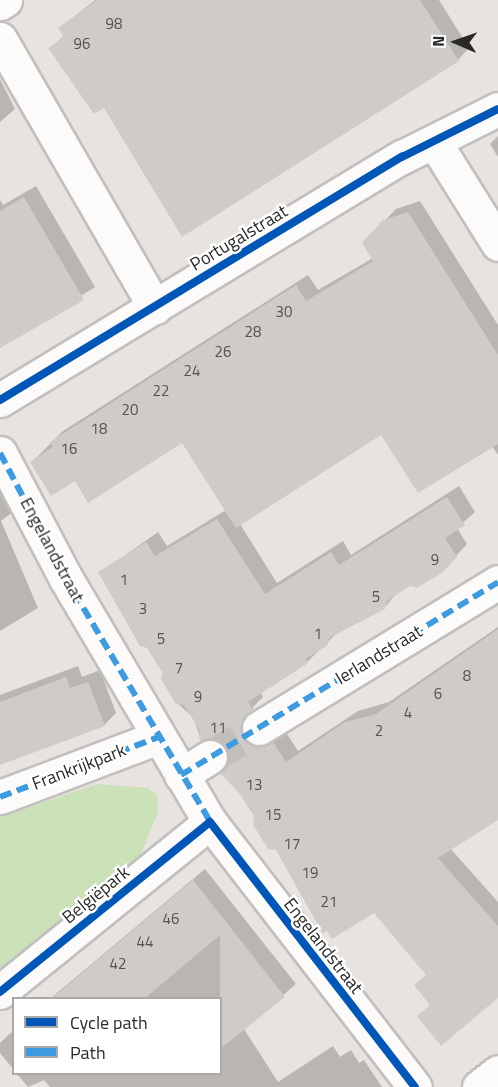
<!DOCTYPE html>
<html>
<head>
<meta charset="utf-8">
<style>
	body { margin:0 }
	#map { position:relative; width:498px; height:1087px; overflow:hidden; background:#e8e3de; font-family:"Titillium Web",sans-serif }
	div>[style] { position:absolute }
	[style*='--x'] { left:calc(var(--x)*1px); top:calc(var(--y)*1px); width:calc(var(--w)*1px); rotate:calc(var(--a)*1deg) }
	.green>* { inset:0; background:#cbe1b8 }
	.shadow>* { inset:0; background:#0003 }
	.building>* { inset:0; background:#cecbc8 }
	.minor-tunnel>* { height:33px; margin-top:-16.5px; transform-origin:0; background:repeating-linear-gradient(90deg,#c2beba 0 33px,transparent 0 49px) }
	.roads { filter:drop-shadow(2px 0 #c1bfbf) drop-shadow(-2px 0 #c1bfbf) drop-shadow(0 2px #c1bfbf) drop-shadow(0 -2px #c1bfbf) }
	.minor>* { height:33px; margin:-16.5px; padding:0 16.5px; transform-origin:16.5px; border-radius:16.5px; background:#fcfbfa }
	.quiet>* { height:6px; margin-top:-3px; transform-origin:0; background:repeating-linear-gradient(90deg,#3d9ce1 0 12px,transparent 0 18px) }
	.cycleway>* { height:8px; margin:-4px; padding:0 4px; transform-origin:4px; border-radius:4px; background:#0057b8 }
	span { translate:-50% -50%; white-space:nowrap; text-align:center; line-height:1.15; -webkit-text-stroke:5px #fff; paint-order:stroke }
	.number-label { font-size:15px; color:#535252 }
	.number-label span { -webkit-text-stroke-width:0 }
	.street-label { font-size:18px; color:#292929 }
	.legend { position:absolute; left:12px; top:997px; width:210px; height:78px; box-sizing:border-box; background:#fff; border:2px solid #a9a9a9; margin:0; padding:8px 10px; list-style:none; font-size:18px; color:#292929 }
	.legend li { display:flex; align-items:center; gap:12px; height:30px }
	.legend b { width:30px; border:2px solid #a9a9a9 }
	.north { position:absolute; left:426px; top:12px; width:60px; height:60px; -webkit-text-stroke:4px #fff; paint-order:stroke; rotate:272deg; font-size:16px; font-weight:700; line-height:24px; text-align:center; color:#292929 }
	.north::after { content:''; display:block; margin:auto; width:21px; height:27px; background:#292929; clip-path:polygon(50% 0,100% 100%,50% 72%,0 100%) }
</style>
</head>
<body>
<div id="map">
	<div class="green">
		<i style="clip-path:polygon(97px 784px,148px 788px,157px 795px,158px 812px,141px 854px,0 979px,0 817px)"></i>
	</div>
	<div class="shadow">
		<i style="clip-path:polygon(95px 0,439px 0,469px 48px,458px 60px,137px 128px,50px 48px,65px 35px,60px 28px)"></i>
		<i style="clip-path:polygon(0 79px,15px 109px,0 122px,0 131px)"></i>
		<i style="clip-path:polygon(498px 136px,498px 157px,490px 144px)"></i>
		<i style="clip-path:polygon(36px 186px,95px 287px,0 347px,0 200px,3px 205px)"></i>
		<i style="clip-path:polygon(420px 201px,498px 325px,498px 455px,492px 446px,381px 433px,240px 524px,277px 583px,343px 541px,351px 555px,459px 486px,475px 512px,457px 528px,467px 544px,456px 556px,397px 593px,384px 608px,338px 632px,307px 662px,260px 692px,263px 697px,253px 707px,254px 727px,285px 731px,298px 751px,358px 711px,389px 702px,498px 627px,498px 818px,450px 848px,498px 902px,498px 996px,431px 1004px,427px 974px,374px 911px,277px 849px,228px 766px,228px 747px,219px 739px,201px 740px,193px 717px,177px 703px,164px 671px,100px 573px,158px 532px,167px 546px,226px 510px,183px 441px,76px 479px,32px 462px,63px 431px,308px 275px,318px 290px,373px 258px,384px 221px,396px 209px)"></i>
		<i style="clip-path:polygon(0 477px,23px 504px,1px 521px,38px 608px,0 631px)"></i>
		<i style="clip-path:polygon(78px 666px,82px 677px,100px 670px,116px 713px,104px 725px,0 763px,0 695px)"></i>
		<i style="clip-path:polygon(205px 869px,296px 984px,244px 1029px,278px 1082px,333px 1046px,340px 1057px,351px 1050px,359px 1063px,364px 1060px,382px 1087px,50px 1087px,44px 1080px,28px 1087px,17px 1074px,220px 1074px,220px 998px,51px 998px)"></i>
		<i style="clip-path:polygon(14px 1030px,14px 1070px,0 1053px,0 1043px)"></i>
	</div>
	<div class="building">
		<i style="clip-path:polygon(97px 0,420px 0,459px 61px,182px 237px,104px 108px,94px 114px,48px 48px,64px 37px,58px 28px)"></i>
		<i style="clip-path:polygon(24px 197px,84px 300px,0 348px,0 211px)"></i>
		<i style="clip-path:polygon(408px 212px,498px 355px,498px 444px,418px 493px,381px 435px,236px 528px,182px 443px,88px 503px,75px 481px,51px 496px,30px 462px,53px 447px,50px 442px,296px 285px,306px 301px,373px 261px,362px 243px,383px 220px)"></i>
		<i style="clip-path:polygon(447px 497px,465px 525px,445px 538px,457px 557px,443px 572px,417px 588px,410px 586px,387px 601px,385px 609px,329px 638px,327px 646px,305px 659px,308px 663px,248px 702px,253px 710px,240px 728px,251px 745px,273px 742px,286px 762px,345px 722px,376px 714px,498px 629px,498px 820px,438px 858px,498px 926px,498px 998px,441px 1046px,417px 1016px,430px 1005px,414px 985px,426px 975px,374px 913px,332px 939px,327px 931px,323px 934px,276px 850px,268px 849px,253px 825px,254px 816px,239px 793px,220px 773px,229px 757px,226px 747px,210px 738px,200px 741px,199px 729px,184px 705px,176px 704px,161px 679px,162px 672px,147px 648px,140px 646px,98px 572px,146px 542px,155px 556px,217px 519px,265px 594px,331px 552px,339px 565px)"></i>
		<i style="clip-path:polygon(66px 677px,70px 688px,88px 682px,105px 726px,0 765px,0 702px)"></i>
		<i style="clip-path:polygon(193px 880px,285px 997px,220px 1049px,220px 935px,144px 999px,51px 999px)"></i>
	</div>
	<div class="minor-tunnel">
		<i style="--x:210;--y:757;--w:57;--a:-30.6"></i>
	</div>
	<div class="roads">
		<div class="minor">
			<i style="--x:0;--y:3;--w:6;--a:-31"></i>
			<i style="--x:0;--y:39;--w:310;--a:60"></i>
			<i style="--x:435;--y:143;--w:119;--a:58"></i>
			<i style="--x:0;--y:400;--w:470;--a:-31.2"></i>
			<i style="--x:402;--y:157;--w:107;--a:-26.6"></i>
			<i style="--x:0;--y:453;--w:140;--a:62.3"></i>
			<i style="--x:65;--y:577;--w:285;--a:59.4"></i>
			<i style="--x:210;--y:822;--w:335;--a:52.3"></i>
			<i style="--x:259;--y:728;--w:280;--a:-31.4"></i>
			<i style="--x:181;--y:775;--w:34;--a:-32"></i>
			<i style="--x:0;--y:797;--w:170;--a:-20.7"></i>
			<i style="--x:0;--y:992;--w:270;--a:-39"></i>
			<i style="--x:479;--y:1087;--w:24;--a:-38"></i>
		</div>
	</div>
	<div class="quiet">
		<i style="--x:0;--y:453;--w:140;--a:62.3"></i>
		<i style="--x:65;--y:577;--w:290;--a:59.3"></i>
		<i style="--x:181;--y:775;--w:371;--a:-31.3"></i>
		<i style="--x:0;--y:797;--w:170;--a:-20.7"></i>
	</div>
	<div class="cycleway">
		<i style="--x:0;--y:400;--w:470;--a:-31.2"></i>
		<i style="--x:402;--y:157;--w:107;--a:-26.6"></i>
		<i style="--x:0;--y:992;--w:270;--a:-39"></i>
		<i style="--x:210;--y:822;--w:335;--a:52.3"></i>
	</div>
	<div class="number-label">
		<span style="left:114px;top:24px">98</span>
		<span style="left:82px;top:44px">96</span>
		<span style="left:284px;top:312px">30</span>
		<span style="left:253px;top:332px">28</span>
		<span style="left:223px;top:352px">26</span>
		<span style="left:192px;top:371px">24</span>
		<span style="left:161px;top:391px">22</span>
		<span style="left:130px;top:410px">20</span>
		<span style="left:99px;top:429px">18</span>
		<span style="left:69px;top:449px">16</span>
		<span style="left:435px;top:560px">9</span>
		<span style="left:124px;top:580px">1</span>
		<span style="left:376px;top:597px">5</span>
		<span style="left:143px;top:609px">3</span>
		<span style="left:318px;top:634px">1</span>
		<span style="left:161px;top:639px">5</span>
		<span style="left:179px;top:668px">7</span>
		<span style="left:467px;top:676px">8</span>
		<span style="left:438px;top:694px">6</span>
		<span style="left:198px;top:697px">9</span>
		<span style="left:408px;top:713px">4</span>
		<span style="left:218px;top:728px">11</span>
		<span style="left:379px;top:731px">2</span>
		<span style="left:254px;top:785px">13</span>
		<span style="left:273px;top:815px">15</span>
		<span style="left:292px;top:844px">17</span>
		<span style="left:310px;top:873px">19</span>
		<span style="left:329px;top:902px">21</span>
		<span style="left:171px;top:919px">46</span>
		<span style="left:145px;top:942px">44</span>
		<span style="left:118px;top:964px">42</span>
	</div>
	<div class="street-label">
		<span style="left:239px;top:238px;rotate:-31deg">Portugalstraat</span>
		<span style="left:52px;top:550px;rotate:62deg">Engelandstraat</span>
		<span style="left:379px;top:655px;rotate:-31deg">Ierlandstraat</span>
		<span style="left:79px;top:767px;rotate:-21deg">Frankrijkpark</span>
		<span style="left:96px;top:895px;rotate:-39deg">Belgiëpark</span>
		<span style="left:323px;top:946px;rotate:52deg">Engelandstraat</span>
	</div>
	<ul class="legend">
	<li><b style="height:8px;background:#0057b8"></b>Cycle path</li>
	<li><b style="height:8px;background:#3d9ce1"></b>Path</li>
	</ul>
	<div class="north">N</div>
</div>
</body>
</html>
